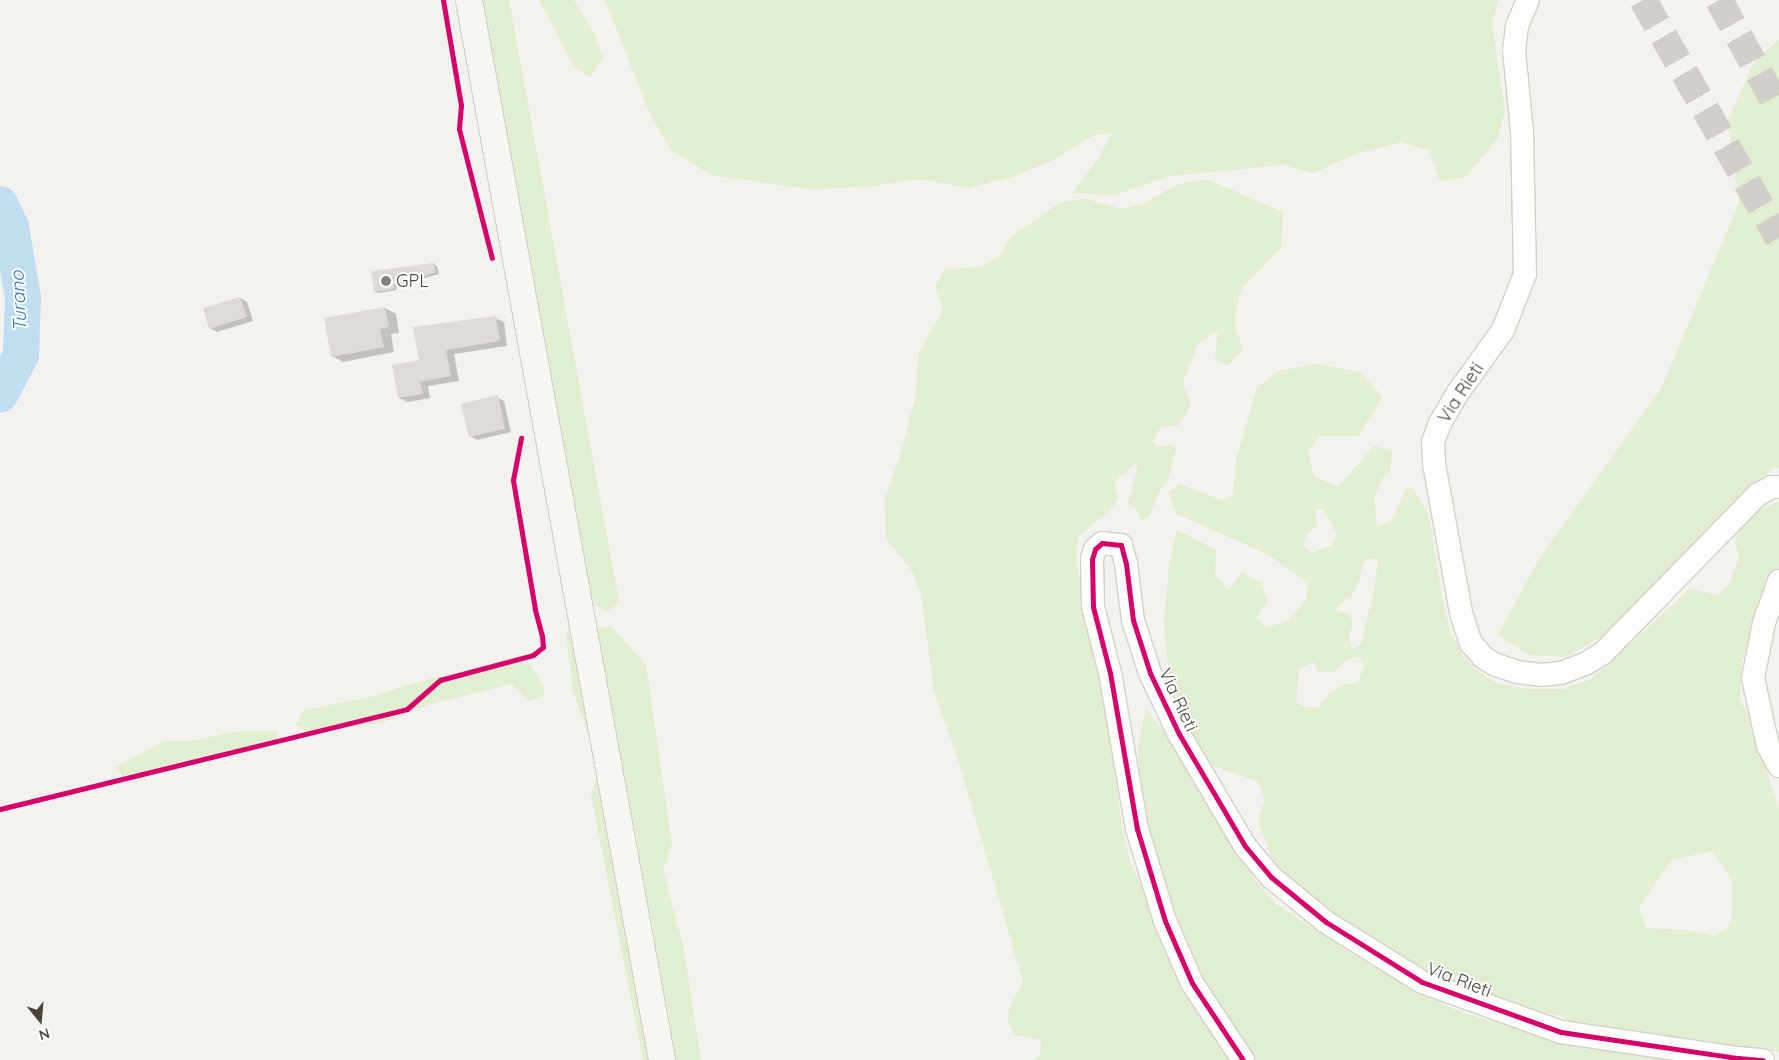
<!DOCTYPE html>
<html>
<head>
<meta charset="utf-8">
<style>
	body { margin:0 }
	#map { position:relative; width:1779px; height:1060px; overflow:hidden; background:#f4f2ee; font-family:Quicksand,sans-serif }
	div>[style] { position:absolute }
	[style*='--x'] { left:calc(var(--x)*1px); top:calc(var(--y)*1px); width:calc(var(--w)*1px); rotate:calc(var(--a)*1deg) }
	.green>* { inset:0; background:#e1eecf }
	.shadow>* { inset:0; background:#0003 }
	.river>* { height:36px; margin:-18px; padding:0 18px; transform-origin:18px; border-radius:18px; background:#c0ddf1 }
	.building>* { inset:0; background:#dedbd6 }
	.trunk-tunnel>* { height:28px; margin-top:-14px; transform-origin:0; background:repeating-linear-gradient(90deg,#d2cfca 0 28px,transparent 0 42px) }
	.roads { filter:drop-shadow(1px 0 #d2d0cb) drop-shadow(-1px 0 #d2d0cb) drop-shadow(0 1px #d2d0cb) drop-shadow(0 -1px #d2d0cb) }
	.tertiary>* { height:22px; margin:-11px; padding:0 11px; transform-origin:11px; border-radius:11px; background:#fdfdfc }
	.secondary>* { height:26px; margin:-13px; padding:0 13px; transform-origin:13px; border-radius:13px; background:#f7f6f1 }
	.cycleway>* { height:5px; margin:-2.5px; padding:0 2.5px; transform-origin:2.5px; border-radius:2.5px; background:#d6006c }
	.dots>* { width:14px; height:14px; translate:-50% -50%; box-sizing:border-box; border:2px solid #fff; border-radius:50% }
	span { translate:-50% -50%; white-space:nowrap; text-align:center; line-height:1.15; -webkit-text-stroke:4px #fff; paint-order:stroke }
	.poi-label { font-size:18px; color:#4b4439 }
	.left { translate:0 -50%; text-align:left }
	.street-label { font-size:18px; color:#4b4439 }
	.water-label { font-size:19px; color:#2e7ab2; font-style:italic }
	.north { position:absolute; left:15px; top:995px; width:50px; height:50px; -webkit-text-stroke:4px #fff; paint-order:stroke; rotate:163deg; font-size:14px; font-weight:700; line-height:20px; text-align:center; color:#4b4439 }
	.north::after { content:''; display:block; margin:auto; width:18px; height:22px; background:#4b4439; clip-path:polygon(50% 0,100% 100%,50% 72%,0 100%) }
</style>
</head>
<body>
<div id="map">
	<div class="green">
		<i style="clip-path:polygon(477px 0,509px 0,619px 602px,608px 612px,596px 605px,583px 578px)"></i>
		<i style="clip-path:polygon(539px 0,574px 0,594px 33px,603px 59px,590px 77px,574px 67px)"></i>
		<i style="clip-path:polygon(605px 0,1498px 0,1492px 24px,1505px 111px,1498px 138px,1467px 176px,1440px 182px,1430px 151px,1402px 142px,1358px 153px,1313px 173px,1283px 165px,1171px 176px,1115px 195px,1072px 193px,1100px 156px,1111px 134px,1094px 135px,1053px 160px,1013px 177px,968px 188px,919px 179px,873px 186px,814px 190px,711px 175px,671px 150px,650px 114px)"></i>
		<i style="clip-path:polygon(1779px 40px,1779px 468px,1774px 467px,1623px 624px,1566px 657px,1529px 655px,1498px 635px,1539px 559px,1662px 387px,1739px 203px,1728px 120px,1754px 62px)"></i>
		<i style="clip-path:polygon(1206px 179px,1283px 212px,1281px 248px,1241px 289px,1234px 322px,1243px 349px,1228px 366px,1215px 359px,1218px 330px,1198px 344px,1183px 382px,1191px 405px,1179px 425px,1161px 427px,1153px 440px,1156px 447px,1172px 445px,1176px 448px,1168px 480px,1159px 492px,1148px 518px,1141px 520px,1136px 509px,1128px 503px,1137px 471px,1137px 461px,1125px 474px,1118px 477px,1114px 484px,1119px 497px,1111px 509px,1078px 537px,1076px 561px,1102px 678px,1122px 828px,1130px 861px,1167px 947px,1231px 1060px,1034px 1060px,1040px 1056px,1041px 1040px,1015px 1035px,1008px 1023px,1009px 1008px,1023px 982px,960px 766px,934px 691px,921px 594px,912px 571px,886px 539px,885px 498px,901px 453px,915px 399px,919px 352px,943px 310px,935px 285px,945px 270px,982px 266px,998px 257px,1012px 236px,1061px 202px,1087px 199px,1121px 209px,1143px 204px,1176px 185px)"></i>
		<i style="clip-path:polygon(evenodd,1317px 364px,1360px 372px,1383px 397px,1358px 436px,1319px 436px,1308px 452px,1314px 476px,1338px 487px,1374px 446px,1392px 451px,1390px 471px,1382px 479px,1374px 498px,1377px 527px,1392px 520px,1406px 489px,1413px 488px,1429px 515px,1442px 597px,1450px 631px,1463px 656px,1475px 669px,1496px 683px,1528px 689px,1564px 689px,1591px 679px,1690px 589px,1718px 595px,1729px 584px,1739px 558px,1735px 539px,1748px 516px,1777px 502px,1779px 503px,1779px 568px,1742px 660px,1740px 699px,1753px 727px,1779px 809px,1779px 1052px,1591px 1031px,1558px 1015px,1536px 1012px,1476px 993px,1413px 965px,1361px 934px,1311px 898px,1274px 864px,1258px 821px,1265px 799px,1258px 781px,1209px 765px,1183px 714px,1169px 677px,1164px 623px,1169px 564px,1177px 530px,1216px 550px,1215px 574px,1228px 590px,1242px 572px,1261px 583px,1268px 602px,1256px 618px,1266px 627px,1288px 621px,1306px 600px,1308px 583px,1267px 554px,1177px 514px,1168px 493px,1179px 484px,1222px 500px,1233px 495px,1236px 461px,1257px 388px,1278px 371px,1317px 364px,1323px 509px,1337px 534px,1331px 546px,1311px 553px,1303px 545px,1306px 535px,1317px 526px,1316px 510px,1323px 509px,1317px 364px,1369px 558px,1378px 560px,1374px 591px,1361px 645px,1352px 649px,1349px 636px,1353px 623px,1350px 615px,1336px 610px,1346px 598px,1350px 599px,1359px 581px,1363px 563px,1369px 558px,1317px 364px,1353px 657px,1359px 657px,1364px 665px,1358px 682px,1343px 685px,1330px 692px,1318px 707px,1305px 707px,1296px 702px,1299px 670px,1313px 662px,1319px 672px,1334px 672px,1344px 662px,1353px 657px,1317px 364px,1712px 851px,1732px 880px,1732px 915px,1728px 928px,1714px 936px,1688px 930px,1646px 928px,1639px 907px,1672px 860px,1712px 851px)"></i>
		<i style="clip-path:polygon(611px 626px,646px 665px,672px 844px,663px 871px,683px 945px,701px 1060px,643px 1060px,591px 794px,600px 769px,573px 691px,566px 632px)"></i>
		<i style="clip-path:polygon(513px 658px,530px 665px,543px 684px,544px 696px,529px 701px,512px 684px,427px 705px,383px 722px,311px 734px,295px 725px,304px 710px,374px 696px,407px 685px)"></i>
		<i style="clip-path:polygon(1146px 708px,1182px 757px,1237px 840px,1254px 879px,1276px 904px,1370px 965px,1451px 1008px,1486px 1020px,1517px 1027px,1729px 1060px,1256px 1060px,1195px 965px,1160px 873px,1139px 783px,1138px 746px)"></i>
		<i style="clip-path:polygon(239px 731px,277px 731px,277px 741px,172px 769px,123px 776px,115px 767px,164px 741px,190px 741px)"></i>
	</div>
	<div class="shadow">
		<i style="clip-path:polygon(434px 264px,437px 266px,439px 274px,396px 286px,397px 290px,378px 293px,375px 291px)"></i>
		<i style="clip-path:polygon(240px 298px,247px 302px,253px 321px,217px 332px,210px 328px,204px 309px)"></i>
		<i style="clip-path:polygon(385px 308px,396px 314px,399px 333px,391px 334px,394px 352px,343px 362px,332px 356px)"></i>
		<i style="clip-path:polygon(495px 318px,504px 322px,507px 346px,454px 354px,459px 381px,428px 386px,430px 398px,408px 402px,399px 398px,421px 361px)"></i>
		<i style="clip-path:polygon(497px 397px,504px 401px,511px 432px,477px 440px,470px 436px)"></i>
	</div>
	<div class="river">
		<i style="--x:0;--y:204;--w:25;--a:64"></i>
		<i style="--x:11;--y:227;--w:72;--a:80.4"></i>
		<i style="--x:23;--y:298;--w:57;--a:92"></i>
		<i style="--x:21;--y:355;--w:45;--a:117.7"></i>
	</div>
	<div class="building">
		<i style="clip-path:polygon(434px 263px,436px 272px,394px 285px,394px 289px,374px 292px,371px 271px)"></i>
		<i style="clip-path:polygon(240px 297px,247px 317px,209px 329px,203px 308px)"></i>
		<i style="clip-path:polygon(385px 307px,389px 327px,380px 329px,384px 347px,331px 357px,324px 318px)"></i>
		<i style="clip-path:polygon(496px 316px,500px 341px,446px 350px,451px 376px,420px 382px,423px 394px,398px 398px,392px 365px,419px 360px,413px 327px)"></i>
		<i style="clip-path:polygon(498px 395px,505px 429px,469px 437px,461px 404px)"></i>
	</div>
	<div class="trunk-tunnel">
		<i style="--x:1643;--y:0;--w:274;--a:60.3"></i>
		<i style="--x:1719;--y:0;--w:125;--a:61.4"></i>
	</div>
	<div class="roads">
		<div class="tertiary">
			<i style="--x:1528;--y:0;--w:28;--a:113"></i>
			<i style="--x:1517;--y:26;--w:24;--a:97"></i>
			<i style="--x:1514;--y:50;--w:81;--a:84.4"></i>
			<i style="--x:1522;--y:131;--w:143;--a:88.8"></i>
			<i style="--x:1525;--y:274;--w:60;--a:111.4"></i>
			<i style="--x:1503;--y:330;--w:79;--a:125.7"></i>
			<i style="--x:1457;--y:394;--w:34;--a:120"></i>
			<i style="--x:1440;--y:423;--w:20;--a:110"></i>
			<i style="--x:1433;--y:442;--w:22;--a:87"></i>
			<i style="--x:1434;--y:464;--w:151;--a:79.7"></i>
			<i style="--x:1461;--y:613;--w:32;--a:72"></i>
			<i style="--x:1471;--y:643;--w:18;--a:49"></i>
			<i style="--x:1483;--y:657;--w:13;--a:32"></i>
			<i style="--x:1494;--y:664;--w:24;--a:19"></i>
			<i style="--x:1517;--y:672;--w:24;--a:7"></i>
			<i style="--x:1541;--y:675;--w:20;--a:-6"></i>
			<i style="--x:1561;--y:673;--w:26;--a:-21"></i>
			<i style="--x:1585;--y:664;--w:21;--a:-31"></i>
			<i style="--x:1603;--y:653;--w:221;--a:-45.7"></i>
			<i style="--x:1757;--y:495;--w:17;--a:-28"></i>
			<i style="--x:1772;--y:487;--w:7;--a:0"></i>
			<i style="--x:1779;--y:581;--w:45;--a:109.7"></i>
			<i style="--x:1764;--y:623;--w:56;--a:101.3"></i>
			<i style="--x:1753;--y:678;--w:70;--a:77.6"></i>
			<i style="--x:1768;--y:746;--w:23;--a:61"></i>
			<i style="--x:1243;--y:1060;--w:92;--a:-123.5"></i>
			<i style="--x:1192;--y:983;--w:68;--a:-113.5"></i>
			<i style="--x:1165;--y:921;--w:96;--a:-106.9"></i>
			<i style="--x:1137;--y:829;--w:158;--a:-99.8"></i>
			<i style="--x:1110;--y:673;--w:68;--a:-104.4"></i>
			<i style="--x:1093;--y:607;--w:48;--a:-91.2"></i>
			<i style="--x:1092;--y:559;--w:10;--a:-73"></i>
			<i style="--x:1095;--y:549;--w:9;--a:-41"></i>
			<i style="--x:1102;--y:543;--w:19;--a:6"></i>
			<i style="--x:1121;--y:545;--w:20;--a:75"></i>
			<i style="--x:1126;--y:564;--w:56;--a:82.9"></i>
			<i style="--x:1133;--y:620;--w:56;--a:72.2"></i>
			<i style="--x:1150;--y:673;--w:68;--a:64.6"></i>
			<i style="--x:1179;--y:734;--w:130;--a:59.5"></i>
			<i style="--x:1245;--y:846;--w:40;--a:50"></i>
			<i style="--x:1271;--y:877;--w:71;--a:39.3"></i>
			<i style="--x:1326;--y:922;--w:113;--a:32"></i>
			<i style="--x:1422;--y:982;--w:148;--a:19.8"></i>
			<i style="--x:1561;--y:1032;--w:179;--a:8.4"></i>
			<i style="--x:1738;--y:1058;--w:25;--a:5"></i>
		</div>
		<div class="secondary">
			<i style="--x:469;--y:0;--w:1077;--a:79.68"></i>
		</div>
	</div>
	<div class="cycleway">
		<i style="--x:443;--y:0;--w:107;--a:80.3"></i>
		<i style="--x:461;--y:105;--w:24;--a:95"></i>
		<i style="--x:459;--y:129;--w:133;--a:75.7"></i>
		<i style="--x:0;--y:809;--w:419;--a:-13.8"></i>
		<i style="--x:407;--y:709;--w:44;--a:-41.3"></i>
		<i style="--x:440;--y:680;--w:96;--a:-15"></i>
		<i style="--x:533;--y:655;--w:13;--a:-39"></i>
		<i style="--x:543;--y:647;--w:11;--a:-95"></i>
		<i style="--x:542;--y:636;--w:28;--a:-105"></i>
		<i style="--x:535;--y:609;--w:131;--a:-99.7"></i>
		<i style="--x:513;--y:480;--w:43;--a:-79.2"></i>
		<i style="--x:1243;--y:1060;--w:92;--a:-123.5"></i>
		<i style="--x:1192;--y:983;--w:68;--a:-113.5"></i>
		<i style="--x:1165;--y:921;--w:96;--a:-106.9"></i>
		<i style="--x:1137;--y:829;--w:158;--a:-99.8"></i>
		<i style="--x:1110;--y:673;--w:68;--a:-104.4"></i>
		<i style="--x:1093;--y:607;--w:48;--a:-91.2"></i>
		<i style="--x:1092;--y:559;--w:10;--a:-73"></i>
		<i style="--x:1095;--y:549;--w:9;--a:-41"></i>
		<i style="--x:1102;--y:543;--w:19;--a:6"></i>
		<i style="--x:1121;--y:545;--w:20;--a:75"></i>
		<i style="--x:1126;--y:564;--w:56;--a:82.9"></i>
		<i style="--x:1133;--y:620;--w:56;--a:72.2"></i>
		<i style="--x:1150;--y:673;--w:68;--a:64.6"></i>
		<i style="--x:1179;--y:734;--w:130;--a:59.5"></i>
		<i style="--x:1245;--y:846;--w:40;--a:50"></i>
		<i style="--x:1271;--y:877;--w:71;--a:39.3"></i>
		<i style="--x:1326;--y:922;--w:113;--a:32"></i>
		<i style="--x:1422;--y:982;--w:148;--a:19.8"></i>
		<i style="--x:1561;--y:1032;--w:179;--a:8.4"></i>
		<i style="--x:1738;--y:1058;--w:25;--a:5"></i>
	</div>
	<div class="dots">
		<i style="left:386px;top:281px;background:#868178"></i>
	</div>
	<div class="poi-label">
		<span class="left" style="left:396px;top:281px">GPL</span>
	</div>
	<div class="street-label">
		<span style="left:1461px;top:393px;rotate:-57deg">Via Rieti</span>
		<span style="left:1178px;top:700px;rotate:65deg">Via Rieti</span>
		<span style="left:1459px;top:980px;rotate:21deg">Via Rieti</span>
	</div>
	<div class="water-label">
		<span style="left:19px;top:301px;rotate:-93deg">Turano</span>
	</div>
	<div class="north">N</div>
</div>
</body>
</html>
